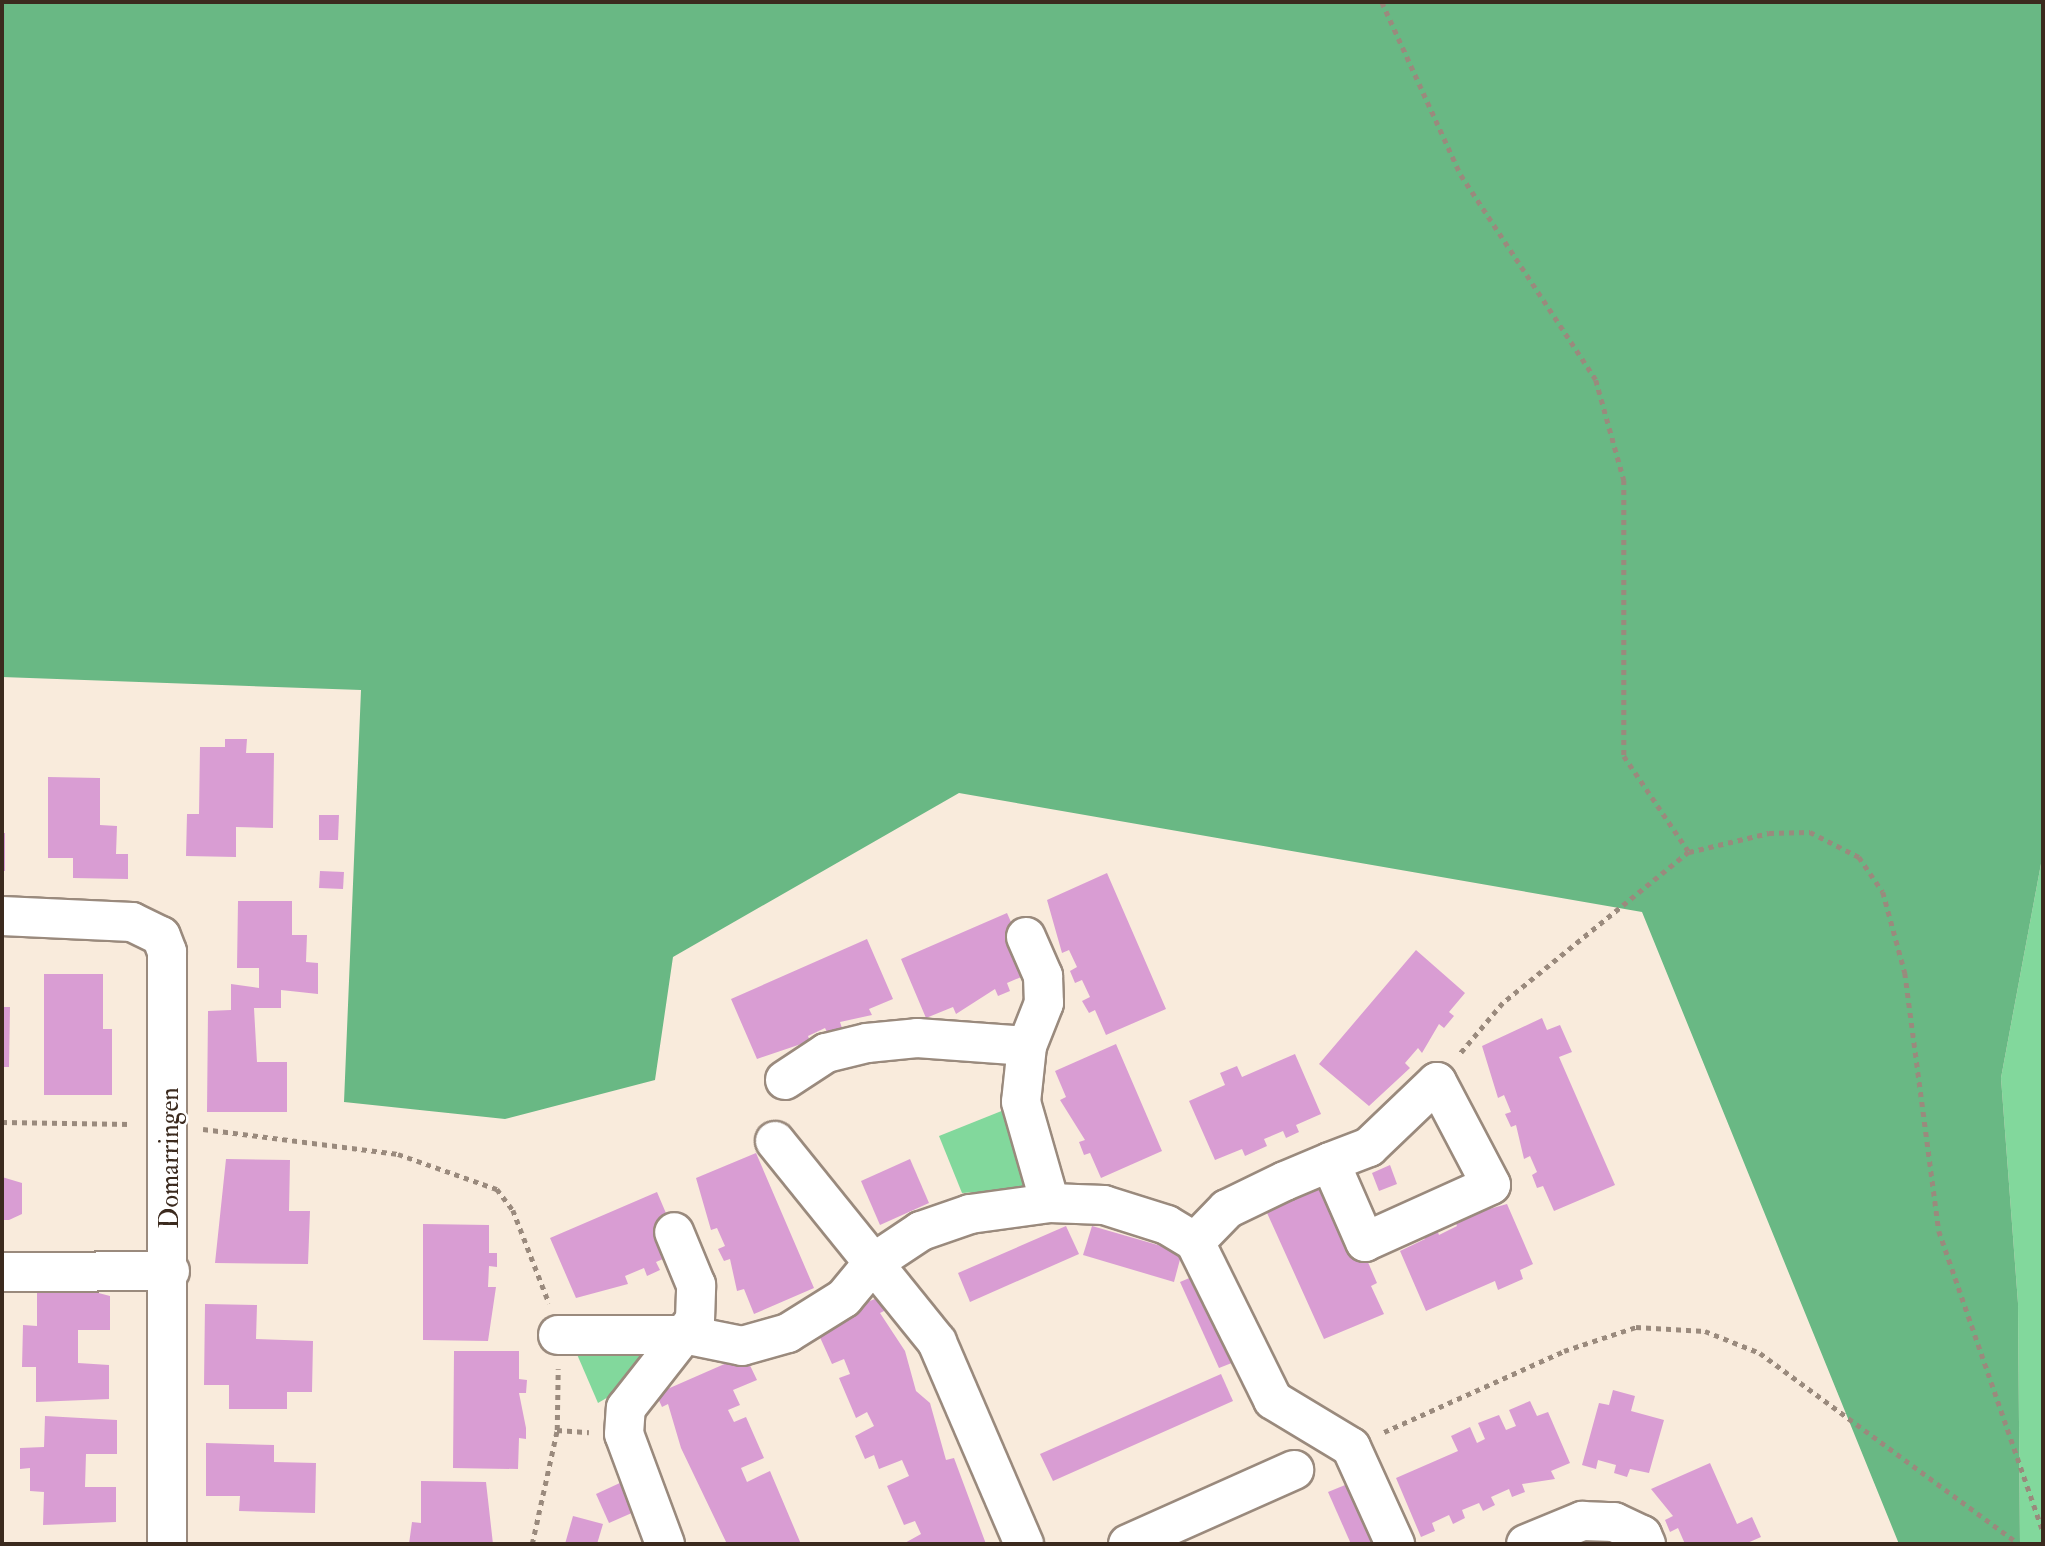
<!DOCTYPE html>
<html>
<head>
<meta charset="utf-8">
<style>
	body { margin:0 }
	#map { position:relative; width:2045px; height:1546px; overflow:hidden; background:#f9ebdc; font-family:"IM FELL Double Pica",serif }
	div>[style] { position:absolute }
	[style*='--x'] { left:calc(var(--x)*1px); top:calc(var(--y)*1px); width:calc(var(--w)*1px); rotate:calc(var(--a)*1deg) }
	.green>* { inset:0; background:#82d89c }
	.forest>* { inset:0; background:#69b884 }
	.building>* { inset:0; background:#d99dd3 }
	.path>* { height:4.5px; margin-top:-2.25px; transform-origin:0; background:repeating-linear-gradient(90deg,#9a8a7d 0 5px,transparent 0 10px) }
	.roads { filter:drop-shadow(2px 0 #9a8a7d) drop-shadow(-2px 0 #9a8a7d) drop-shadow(0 2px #9a8a7d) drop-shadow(0 -2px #9a8a7d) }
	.minor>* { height:38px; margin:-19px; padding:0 19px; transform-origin:19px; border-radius:19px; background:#fff }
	span { translate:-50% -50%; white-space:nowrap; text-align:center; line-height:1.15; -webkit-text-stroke:5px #fff; paint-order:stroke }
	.street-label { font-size:26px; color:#3b2a1e }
	.frame { position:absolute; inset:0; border:4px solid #3b2a1e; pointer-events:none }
</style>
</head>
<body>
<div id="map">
	<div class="green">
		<i style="clip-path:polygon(2043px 853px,2043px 1544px,2020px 1544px,2018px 1303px,2001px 1078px)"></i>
		<i style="clip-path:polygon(1004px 1110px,1026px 1171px,1026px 1189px,962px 1193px,939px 1136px)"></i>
		<i style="clip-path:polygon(658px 1350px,639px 1379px,598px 1403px,576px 1352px)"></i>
	</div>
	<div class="forest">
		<i style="clip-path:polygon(2px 2px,2043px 2px,2043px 853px,2001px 1078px,2018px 1303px,2020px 1544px,1899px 1544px,1642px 912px,959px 793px,673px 957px,655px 1080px,505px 1119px,344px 1102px,361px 690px,2px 677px)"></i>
	</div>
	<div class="building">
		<i style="clip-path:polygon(225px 739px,247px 739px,246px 753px,274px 753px,273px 828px,236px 827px,236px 857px,186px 856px,187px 814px,199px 814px,200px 747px,225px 747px)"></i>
		<i style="clip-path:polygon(48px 777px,100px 778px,100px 825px,117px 826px,116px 854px,128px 854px,128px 879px,73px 878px,73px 858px,48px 858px)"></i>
		<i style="clip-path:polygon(319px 815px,339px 815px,338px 840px,319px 840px)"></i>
		<i style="clip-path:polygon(2px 833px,5px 833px,5px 871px,2px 871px)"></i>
		<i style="clip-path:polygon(320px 871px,344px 872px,343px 889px,319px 888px)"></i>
		<i style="clip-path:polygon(1107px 873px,1166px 1009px,1106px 1035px,1095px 1010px,1089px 1013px,1082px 1001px,1090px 997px,1082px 980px,1075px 983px,1070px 971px,1077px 967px,1069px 950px,1062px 953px,1047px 900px)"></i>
		<i style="clip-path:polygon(238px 901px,292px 901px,292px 935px,307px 935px,306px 962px,318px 963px,318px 994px,281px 990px,281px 1008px,254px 1008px,257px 1062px,287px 1062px,287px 1112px,207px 1112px,208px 1011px,231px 1010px,231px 984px,259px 988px,259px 968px,237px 968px)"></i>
		<i style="clip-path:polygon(1007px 913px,1033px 972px,1007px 983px,1010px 991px,998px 996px,995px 989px,956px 1014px,953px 1007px,926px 1018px,901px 959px)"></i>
		<i style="clip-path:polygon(867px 939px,893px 999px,869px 1009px,872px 1015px,840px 1022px,842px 1028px,828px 1034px,825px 1028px,808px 1036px,810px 1041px,757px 1059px,731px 999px)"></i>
		<i style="clip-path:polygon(1416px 950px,1465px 993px,1449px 1012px,1454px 1016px,1444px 1028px,1439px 1024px,1422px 1053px,1418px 1048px,1405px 1063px,1410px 1068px,1369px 1106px,1319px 1064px)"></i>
		<i style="clip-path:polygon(44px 974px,103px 974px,103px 1029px,112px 1029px,112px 1095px,44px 1095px)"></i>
		<i style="clip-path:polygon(2px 1007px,10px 1007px,9px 1067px,2px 1067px)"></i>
		<i style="clip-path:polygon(1542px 1018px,1547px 1030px,1560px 1025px,1572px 1052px,1559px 1057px,1615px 1185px,1554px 1211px,1543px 1186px,1537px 1188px,1532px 1175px,1537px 1172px,1530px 1156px,1524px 1159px,1516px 1125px,1511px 1127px,1505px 1114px,1511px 1112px,1504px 1095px,1498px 1098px,1482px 1046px)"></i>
		<i style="clip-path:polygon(1116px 1044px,1162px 1151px,1101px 1178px,1090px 1153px,1084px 1155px,1079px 1142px,1085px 1140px,1060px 1100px,1066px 1097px,1055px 1071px)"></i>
		<i style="clip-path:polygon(1295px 1054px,1321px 1114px,1296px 1125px,1299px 1132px,1286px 1138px,1283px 1131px,1264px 1139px,1267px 1146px,1245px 1156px,1242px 1149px,1215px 1160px,1189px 1101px,1225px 1085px,1220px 1073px,1237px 1066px,1242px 1077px)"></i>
		<i style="clip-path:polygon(756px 1153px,814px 1288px,754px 1314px,744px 1289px,737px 1291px,730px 1259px,724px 1261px,718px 1249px,725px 1246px,717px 1228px,711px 1230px,696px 1178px)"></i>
		<i style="clip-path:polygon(226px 1159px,290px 1160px,289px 1211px,310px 1211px,308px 1264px,215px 1263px)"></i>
		<i style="clip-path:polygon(910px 1159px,929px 1203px,880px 1225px,861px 1181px)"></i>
		<i style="clip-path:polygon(1390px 1165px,1397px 1184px,1379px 1191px,1372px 1173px)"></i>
		<i style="clip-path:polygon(2px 1177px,22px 1183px,22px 1214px,9px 1220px,2px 1220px)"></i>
		<i style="clip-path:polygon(1324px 1177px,1361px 1263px,1367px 1260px,1377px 1283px,1371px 1286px,1384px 1314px,1324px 1339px,1263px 1204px)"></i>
		<i style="clip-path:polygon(657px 1192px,682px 1251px,656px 1262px,660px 1270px,647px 1276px,644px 1268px,625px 1276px,628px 1284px,576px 1298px,550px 1238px)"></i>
		<i style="clip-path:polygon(1507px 1204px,1533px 1264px,1520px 1270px,1523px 1279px,1498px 1290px,1495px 1281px,1426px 1311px,1400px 1251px,1425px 1239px,1422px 1233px,1436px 1227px,1439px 1235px,1457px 1226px,1454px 1219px)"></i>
		<i style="clip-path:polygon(423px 1224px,489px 1225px,489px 1253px,497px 1253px,497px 1267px,489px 1266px,488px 1287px,496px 1287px,488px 1341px,423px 1340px)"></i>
		<i style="clip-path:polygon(1066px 1226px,1079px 1254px,970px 1302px,958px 1273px)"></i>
		<i style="clip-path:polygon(1092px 1226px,1182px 1252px,1174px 1282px,1083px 1255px)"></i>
		<i style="clip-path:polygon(1208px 1270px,1247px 1357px,1219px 1368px,1180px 1282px)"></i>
		<i style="clip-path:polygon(83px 1289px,110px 1296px,110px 1330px,78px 1330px,78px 1363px,109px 1365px,109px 1399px,36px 1402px,36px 1367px,22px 1367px,23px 1325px,37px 1326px,37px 1291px)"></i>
		<i style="clip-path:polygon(882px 1296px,888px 1309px,880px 1313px,905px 1351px,916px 1391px,930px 1403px,946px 1460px,954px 1458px,986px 1544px,903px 1544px,921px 1534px,915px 1521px,904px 1525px,887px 1486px,909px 1476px,902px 1460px,879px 1469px,874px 1455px,865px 1459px,855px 1436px,874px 1426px,867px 1412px,856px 1418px,839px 1378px,850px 1374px,844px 1359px,832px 1364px,814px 1324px)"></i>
		<i style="clip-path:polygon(205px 1304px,257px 1305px,256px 1339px,313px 1341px,312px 1392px,287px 1392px,287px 1409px,229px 1409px,229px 1385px,204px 1385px)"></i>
		<i style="clip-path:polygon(454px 1351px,519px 1351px,519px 1379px,527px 1380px,526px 1393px,519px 1393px,526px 1428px,526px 1439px,519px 1438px,518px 1469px,453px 1468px)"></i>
		<i style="clip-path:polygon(745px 1355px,757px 1380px,733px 1390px,740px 1405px,728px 1410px,734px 1422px,746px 1417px,764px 1458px,741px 1468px,747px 1482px,770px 1471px,801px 1544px,727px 1544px,681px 1448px,668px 1404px,662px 1407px,656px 1394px)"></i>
		<i style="clip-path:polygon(1221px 1374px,1233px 1401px,1053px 1481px,1040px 1454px)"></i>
		<i style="clip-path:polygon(1613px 1390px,1635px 1396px,1631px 1411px,1664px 1420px,1649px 1473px,1630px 1469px,1627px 1477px,1614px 1473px,1616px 1465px,1598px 1460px,1596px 1469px,1582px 1465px,1599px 1403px,1609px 1405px)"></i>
		<i style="clip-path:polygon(1530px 1401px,1537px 1416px,1548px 1412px,1570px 1463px,1551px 1471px,1555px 1479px,1522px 1484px,1525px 1492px,1512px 1497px,1509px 1489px,1491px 1497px,1495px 1505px,1483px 1511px,1479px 1503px,1462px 1510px,1465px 1518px,1453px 1524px,1449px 1515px,1432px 1523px,1435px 1531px,1421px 1537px,1396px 1478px,1458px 1451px,1451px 1436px,1470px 1427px,1477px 1443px,1485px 1439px,1478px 1423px,1499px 1415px,1506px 1430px,1516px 1426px,1509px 1410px)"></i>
		<i style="clip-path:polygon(45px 1416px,117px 1420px,117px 1454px,86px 1454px,85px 1487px,116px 1487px,116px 1522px,43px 1525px,44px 1492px,30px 1491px,30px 1468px,20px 1469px,20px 1448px,44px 1447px)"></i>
		<i style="clip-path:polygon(206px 1443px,274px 1445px,274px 1462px,316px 1463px,315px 1513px,239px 1511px,240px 1496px,206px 1496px)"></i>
		<i style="clip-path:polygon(1710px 1463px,1737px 1524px,1752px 1517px,1761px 1537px,1745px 1544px,1685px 1544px,1678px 1528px,1670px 1532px,1665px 1520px,1673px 1516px,1651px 1489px)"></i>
		<i style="clip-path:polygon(421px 1481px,486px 1482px,493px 1544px,409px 1544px,412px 1522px,421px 1523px)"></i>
		<i style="clip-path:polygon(1355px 1481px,1383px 1544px,1351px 1544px,1328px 1492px)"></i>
		<i style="clip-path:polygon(622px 1482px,634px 1512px,609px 1523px,596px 1494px)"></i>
		<i style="clip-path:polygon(573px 1516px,603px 1524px,597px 1544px,565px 1544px)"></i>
	</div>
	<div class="path">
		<i style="--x:1382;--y:2;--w:190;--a:65.5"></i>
		<i style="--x:1461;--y:175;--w:245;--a:56.6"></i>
		<i style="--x:1596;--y:380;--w:104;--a:74.4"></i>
		<i style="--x:1624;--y:480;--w:276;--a:90"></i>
		<i style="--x:1624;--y:756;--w:116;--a:55.9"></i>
		<i style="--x:1689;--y:852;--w:240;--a:140.9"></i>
		<i style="--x:1503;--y:1003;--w:67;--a:130.1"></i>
		<i style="--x:1689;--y:852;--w:82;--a:-13.4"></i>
		<i style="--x:1769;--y:833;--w:41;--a:-1.4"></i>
		<i style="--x:1810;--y:832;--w:55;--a:27"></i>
		<i style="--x:1859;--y:857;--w:42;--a:55.6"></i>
		<i style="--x:1883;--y:892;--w:84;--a:74.8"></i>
		<i style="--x:1905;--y:973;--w:260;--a:82.5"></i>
		<i style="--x:1939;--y:1231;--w:318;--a:70.9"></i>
		<i style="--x:2;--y:1122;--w:129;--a:0.9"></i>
		<i style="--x:203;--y:1129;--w:197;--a:7.3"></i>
		<i style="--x:398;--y:1154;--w:105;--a:19.5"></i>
		<i style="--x:497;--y:1189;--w:26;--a:53"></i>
		<i style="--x:513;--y:1210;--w:100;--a:68.8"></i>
		<i style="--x:557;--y:1430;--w:32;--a:4"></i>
		<i style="--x:1384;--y:1432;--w:197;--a:-24.2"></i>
		<i style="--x:1564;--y:1351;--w:76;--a:-18.4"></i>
		<i style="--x:1636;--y:1327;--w:69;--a:3.3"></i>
		<i style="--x:1705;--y:1331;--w:59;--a:21.8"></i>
		<i style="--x:1760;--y:1353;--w:322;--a:36.4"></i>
		<i style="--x:532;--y:1544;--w:117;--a:-77.6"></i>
		<i style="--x:557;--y:1430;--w:61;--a:-89.1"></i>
	</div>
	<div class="roads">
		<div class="minor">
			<i style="--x:2;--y:916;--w:130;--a:2.6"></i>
			<i style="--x:132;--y:922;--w:32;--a:26"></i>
			<i style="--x:161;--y:936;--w:17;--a:69"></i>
			<i style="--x:167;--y:952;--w:592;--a:90"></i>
			<i style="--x:1026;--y:937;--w:43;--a:66.4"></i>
			<i style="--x:1043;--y:976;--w:27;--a:88"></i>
			<i style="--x:1044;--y:1003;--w:46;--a:111.6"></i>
			<i style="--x:1027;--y:1046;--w:56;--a:96.1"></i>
			<i style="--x:1021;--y:1102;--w:105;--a:74"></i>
			<i style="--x:785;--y:1080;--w:49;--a:-33.4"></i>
			<i style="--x:826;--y:1053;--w:42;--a:-13.7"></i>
			<i style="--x:867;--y:1043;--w:50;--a:-5.7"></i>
			<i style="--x:917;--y:1038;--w:110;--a:4.2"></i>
			<i style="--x:775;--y:1141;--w:258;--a:51.1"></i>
			<i style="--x:937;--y:1342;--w:220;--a:66.7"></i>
			<i style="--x:1195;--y:1242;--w:46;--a:-45.9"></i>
			<i style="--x:1227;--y:1209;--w:64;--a:-25.8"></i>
			<i style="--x:1285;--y:1181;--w:49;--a:-22.9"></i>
			<i style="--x:1330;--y:1162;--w:42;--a:-21"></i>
			<i style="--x:1369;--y:1147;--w:94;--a:-43.7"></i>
			<i style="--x:1437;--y:1082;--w:116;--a:62.3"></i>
			<i style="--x:1491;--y:1185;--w:138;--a:155.7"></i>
			<i style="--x:1365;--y:1242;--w:87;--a:-113.6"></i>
			<i style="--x:2;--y:1272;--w:168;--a:-0.3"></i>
			<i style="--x:558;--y:1335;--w:130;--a:0"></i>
			<i style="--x:688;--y:1335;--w:55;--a:11.5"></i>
			<i style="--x:742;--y:1346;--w:48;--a:-15.8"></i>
			<i style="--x:788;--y:1333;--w:66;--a:-32"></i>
			<i style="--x:844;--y:1298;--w:45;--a:-50.4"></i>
			<i style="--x:873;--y:1263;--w:58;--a:-33.7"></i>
			<i style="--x:921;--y:1231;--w:52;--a:-19.1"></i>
			<i style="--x:970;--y:1214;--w:81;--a:-7.8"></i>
			<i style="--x:1050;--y:1203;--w:54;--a:2.1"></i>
			<i style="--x:1104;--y:1205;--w:66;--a:17.6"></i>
			<i style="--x:1167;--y:1225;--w:33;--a:31"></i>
			<i style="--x:1195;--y:1242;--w:176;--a:63.7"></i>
			<i style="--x:1273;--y:1400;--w:91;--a:31.1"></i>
			<i style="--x:1351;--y:1447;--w:107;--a:65.6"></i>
			<i style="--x:665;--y:1544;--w:117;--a:-110.4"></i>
			<i style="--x:624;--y:1434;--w:26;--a:-86"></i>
			<i style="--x:626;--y:1408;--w:112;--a:-51.9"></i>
			<i style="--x:695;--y:1320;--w:35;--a:-88"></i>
			<i style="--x:696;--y:1285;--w:57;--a:-112.5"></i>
			<i style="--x:1128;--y:1544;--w:182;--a:-24"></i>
			<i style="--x:1526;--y:1544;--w:61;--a:-22.3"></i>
			<i style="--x:1582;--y:1521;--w:32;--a:2"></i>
			<i style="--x:1614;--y:1522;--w:31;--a:25"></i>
			<i style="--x:1642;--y:1535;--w:10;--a:66"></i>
		</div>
	</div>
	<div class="street-label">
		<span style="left:171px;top:1158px;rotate:-90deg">Domarringen</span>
	</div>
	<div class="frame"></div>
</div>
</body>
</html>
